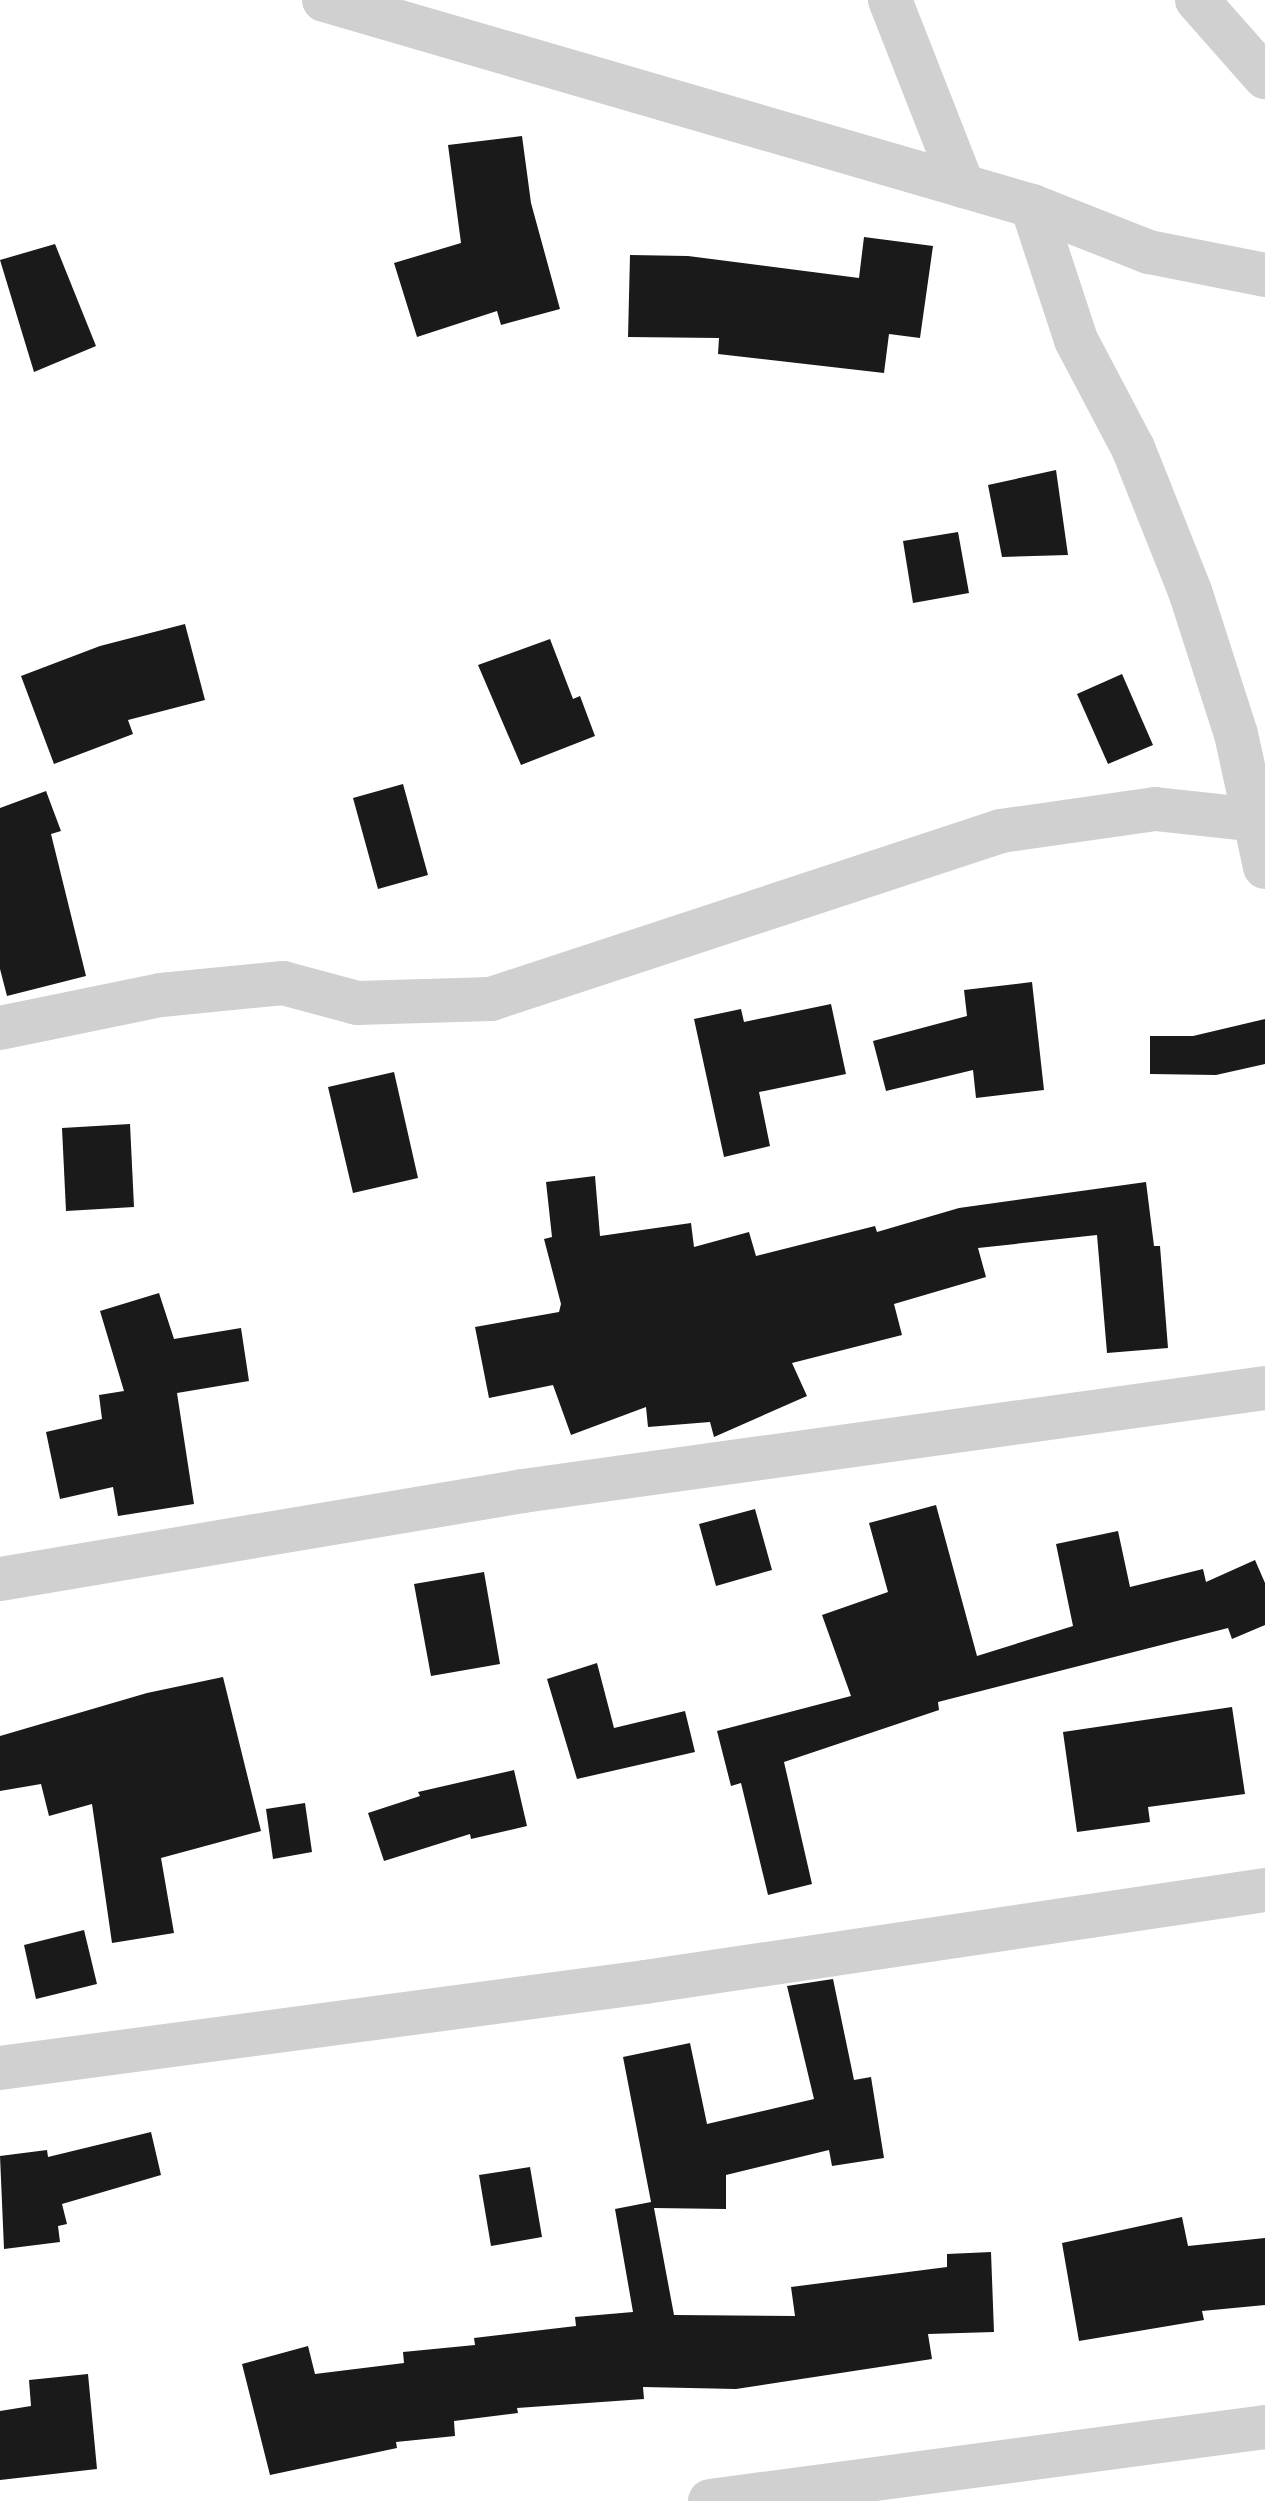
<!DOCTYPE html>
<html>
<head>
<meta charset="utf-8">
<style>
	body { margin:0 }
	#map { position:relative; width:1265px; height:2501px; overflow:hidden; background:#fff; font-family:Raleway,sans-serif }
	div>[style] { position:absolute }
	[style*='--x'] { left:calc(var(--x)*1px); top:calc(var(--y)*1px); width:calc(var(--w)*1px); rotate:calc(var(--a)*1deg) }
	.building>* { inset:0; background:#1a1a1a }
	.minor>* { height:44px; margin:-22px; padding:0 22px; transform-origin:22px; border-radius:22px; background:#d0d0d0 }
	span { translate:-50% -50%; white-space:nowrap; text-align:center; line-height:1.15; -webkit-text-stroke:8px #fff; paint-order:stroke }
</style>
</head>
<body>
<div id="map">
	<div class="building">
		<i style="clip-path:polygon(522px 136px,531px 203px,560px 309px,501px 325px,497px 311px,417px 337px,394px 263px,461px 243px,448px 145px)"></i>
		<i style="clip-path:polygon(864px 237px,933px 246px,920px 338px,889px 334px,884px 373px,718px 354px,719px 338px,628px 337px,630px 255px,688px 256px,859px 278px)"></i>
		<i style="clip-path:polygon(55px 244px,96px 346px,34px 372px,0 260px)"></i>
		<i style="clip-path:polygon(1056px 470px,1068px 555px,1002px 557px,988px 485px)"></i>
		<i style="clip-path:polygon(958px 532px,969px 593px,913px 603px,903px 541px)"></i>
		<i style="clip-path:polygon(185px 624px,205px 700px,128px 720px,133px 734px,54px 764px,21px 676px,100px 646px)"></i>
		<i style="clip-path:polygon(550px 639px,573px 699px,580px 696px,595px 736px,521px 765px,478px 665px)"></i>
		<i style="clip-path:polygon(1122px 674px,1153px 745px,1108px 764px,1077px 694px)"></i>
		<i style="clip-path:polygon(403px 784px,428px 875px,378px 889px,353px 798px)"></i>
		<i style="clip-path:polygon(46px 791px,61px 831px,51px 834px,86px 976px,7px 996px,0 969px,0 808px)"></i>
		<i style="clip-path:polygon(1032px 982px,1044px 1090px,976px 1098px,973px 1070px,886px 1091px,873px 1041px,967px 1016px,964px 990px)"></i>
		<i style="clip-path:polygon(831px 1004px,846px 1074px,759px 1092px,770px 1146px,724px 1157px,694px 1019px,741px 1009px,744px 1022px)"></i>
		<i style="clip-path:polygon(1265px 1019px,1265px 1064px,1216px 1075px,1150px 1074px,1150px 1036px,1193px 1036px)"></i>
		<i style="clip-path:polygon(394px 1072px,418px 1178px,353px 1193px,328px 1087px)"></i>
		<i style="clip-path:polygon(130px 1124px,134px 1207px,66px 1211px,62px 1128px)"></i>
		<i style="clip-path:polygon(595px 1176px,600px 1236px,691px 1223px,694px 1247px,749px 1232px,756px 1256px,875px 1226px,877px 1232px,959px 1208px,1146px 1182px,1154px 1246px,1160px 1246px,1168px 1348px,1107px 1353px,1097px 1235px,978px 1248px,986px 1277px,894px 1304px,902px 1335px,792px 1363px,807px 1396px,714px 1437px,710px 1422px,648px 1427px,646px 1407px,571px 1435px,553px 1385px,489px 1398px,475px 1327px,559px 1312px,561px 1304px,544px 1239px,552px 1237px,546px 1182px)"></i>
		<i style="clip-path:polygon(159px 1293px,174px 1339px,241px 1328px,249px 1381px,177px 1393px,194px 1504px,118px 1516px,113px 1487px,60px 1499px,46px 1432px,102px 1419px,99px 1395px,124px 1391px,100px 1311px)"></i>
		<i style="clip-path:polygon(936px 1505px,977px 1656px,1073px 1626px,1056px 1544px,1118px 1531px,1130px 1587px,1203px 1569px,1206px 1582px,1255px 1560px,1265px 1583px,1265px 1625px,1232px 1639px,1228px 1628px,938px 1702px,939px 1710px,784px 1762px,812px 1884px,768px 1895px,741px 1783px,731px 1786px,717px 1731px,851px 1696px,822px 1615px,888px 1592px,869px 1523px)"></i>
		<i style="clip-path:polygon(755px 1509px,772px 1570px,716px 1586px,699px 1524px)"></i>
		<i style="clip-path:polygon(484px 1572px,500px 1664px,431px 1676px,414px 1584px)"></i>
		<i style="clip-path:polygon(597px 1663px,614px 1728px,685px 1711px,695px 1752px,577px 1779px,547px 1679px)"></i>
		<i style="clip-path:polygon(223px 1677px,261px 1831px,161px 1858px,174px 1933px,112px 1943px,92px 1804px,49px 1816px,41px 1784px,0 1791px,0 1736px,147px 1693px)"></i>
		<i style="clip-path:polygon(1232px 1707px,1245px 1794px,1148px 1807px,1150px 1822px,1077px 1832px,1063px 1732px)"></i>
		<i style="clip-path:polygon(514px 1770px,527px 1826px,471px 1839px,470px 1834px,384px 1861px,368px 1813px,420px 1796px,418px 1792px)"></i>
		<i style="clip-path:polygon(305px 1803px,312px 1852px,273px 1859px,266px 1809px)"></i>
		<i style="clip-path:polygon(84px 1930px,97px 1984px,36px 1999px,24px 1945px)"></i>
		<i style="clip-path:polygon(833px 1979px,854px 2080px,871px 2077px,884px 2158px,832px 2166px,829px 2150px,726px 2175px,726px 2209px,654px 2208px,674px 2315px,795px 2316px,791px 2287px,947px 2267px,947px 2254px,991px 2252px,994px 2332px,928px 2334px,932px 2359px,736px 2389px,643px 2387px,644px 2399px,517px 2408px,518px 2413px,454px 2421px,455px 2436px,396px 2442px,397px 2448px,270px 2475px,242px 2364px,308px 2346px,315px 2374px,404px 2363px,403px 2352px,475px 2345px,474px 2338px,576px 2326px,575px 2317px,633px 2312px,615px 2209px,651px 2202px,623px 2057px,690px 2043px,707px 2124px,814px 2099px,787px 1986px)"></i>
		<i style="clip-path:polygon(151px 2132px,161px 2175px,62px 2204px,67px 2224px,58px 2226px,60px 2242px,4px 2249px,0 2156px,47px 2150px,48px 2157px)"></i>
		<i style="clip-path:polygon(530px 2167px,542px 2237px,491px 2246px,479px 2175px)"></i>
		<i style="clip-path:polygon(1182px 2217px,1188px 2246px,1265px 2238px,1265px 2305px,1202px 2311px,1204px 2320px,1079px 2341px,1062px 2243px)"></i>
		<i style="clip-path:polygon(88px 2374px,97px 2469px,0 2480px,0 2411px,31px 2406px,29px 2380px)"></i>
	</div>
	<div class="minor">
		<i style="--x:324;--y:0;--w:737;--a:16.22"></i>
		<i style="--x:1032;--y:206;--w:126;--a:21.5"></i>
		<i style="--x:1149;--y:252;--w:118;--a:11.2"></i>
		<i style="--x:890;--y:0;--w:200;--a:68.6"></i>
		<i style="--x:1197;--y:0;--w:103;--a:48.6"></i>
		<i style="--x:1032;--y:206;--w:141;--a:71.8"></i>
		<i style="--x:1076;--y:340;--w:122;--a:62.2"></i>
		<i style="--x:1133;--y:448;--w:154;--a:68.3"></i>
		<i style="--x:1190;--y:591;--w:150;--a:72.2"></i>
		<i style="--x:1236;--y:734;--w:136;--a:77.7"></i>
		<i style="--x:0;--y:1028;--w:164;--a:-11.6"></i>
		<i style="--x:161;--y:995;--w:123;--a:-5.6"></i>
		<i style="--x:283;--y:983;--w:77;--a:15.1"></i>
		<i style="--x:357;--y:1003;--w:134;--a:-1.7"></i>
		<i style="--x:491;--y:999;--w:537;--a:-18.23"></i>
		<i style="--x:1001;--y:831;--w:156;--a:-8.1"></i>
		<i style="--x:1155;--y:809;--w:111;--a:6.2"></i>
		<i style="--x:0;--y:1579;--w:530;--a:-9.55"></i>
		<i style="--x:523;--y:1491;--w:749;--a:-7.9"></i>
		<i style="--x:0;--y:2068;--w:651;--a:-7.59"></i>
		<i style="--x:645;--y:1982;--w:627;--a:-8.44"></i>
		<i style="--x:710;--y:2501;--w:560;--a:-7.59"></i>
	</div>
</div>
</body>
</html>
